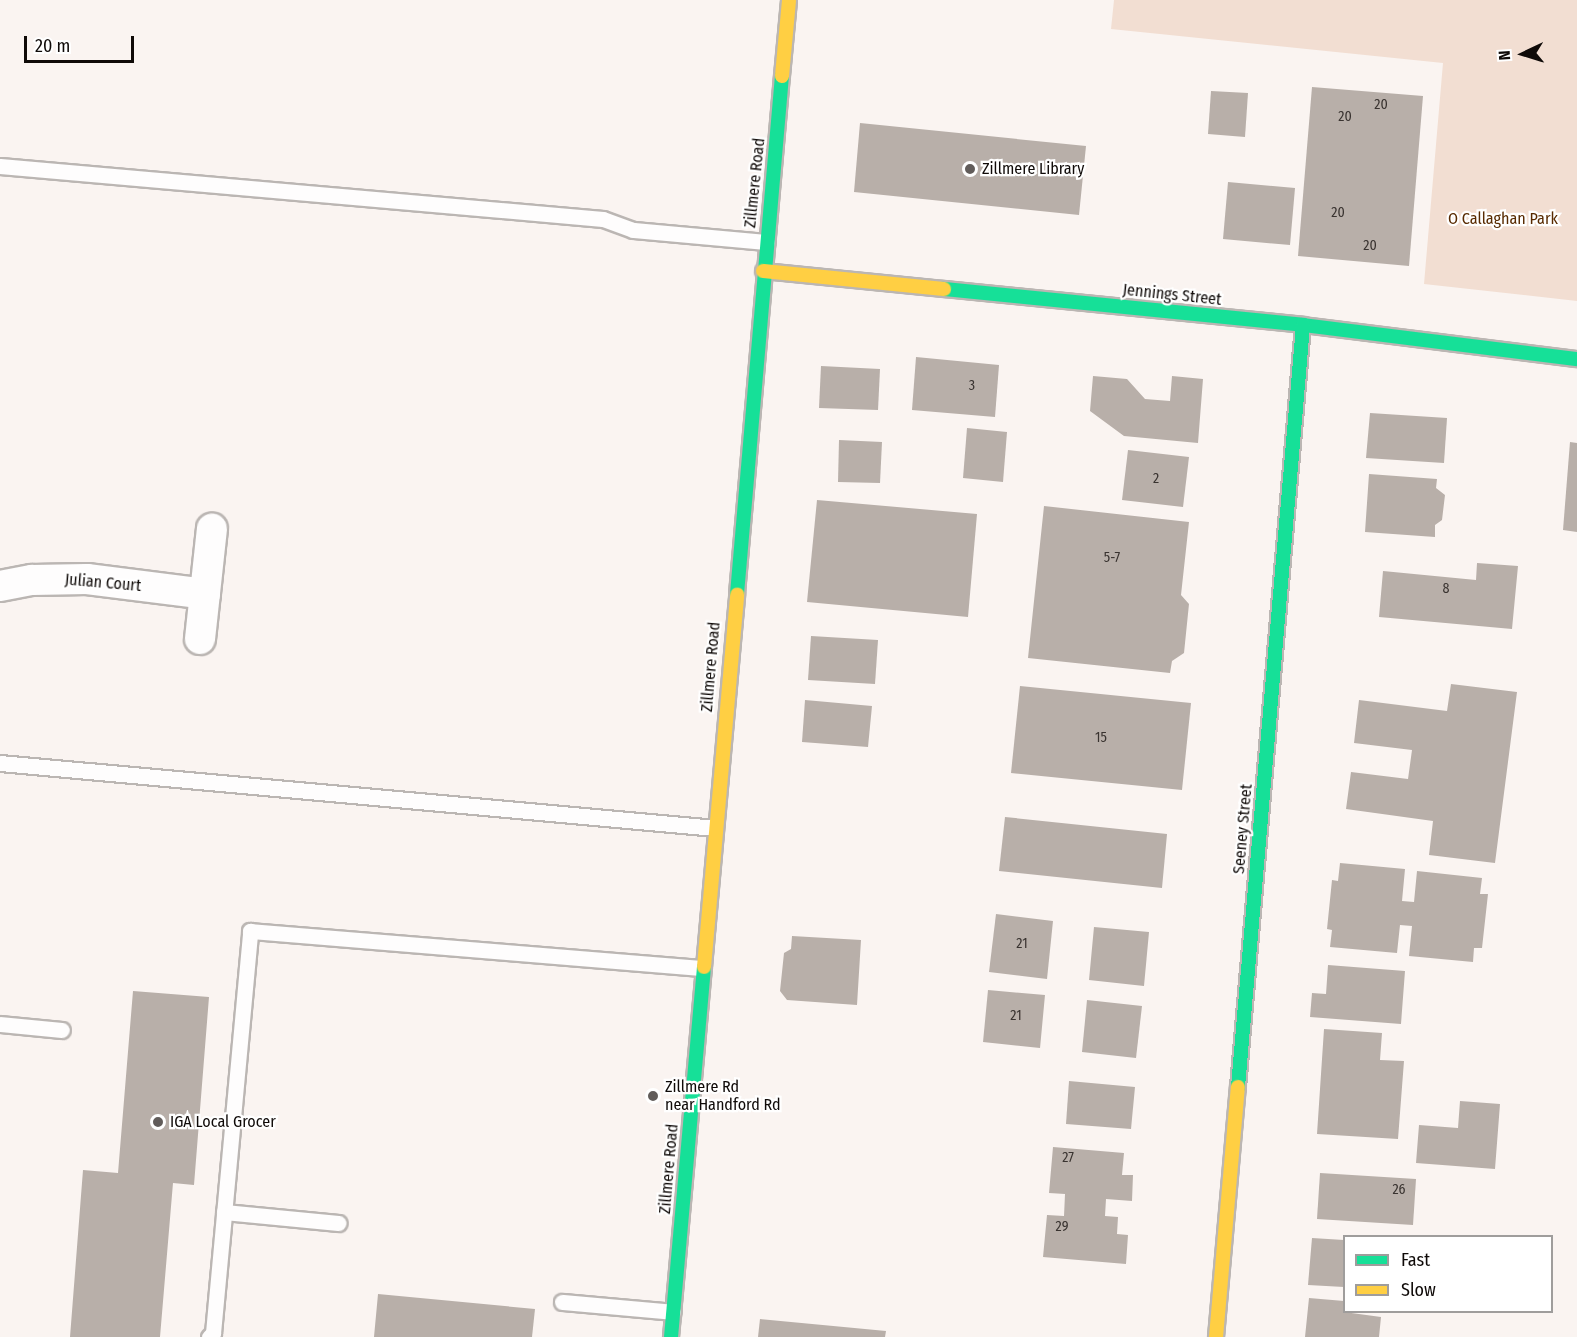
<!DOCTYPE html>
<html>
<head>
<meta charset="utf-8">
<style>
	body { margin:0 }
	#map { position:relative; width:1577px; height:1337px; overflow:hidden; background:#faf4f1; font-family:"Fira Sans Condensed",sans-serif }
	div>[style] { position:absolute }
	[style*='--x'] { left:calc(var(--x)*1px); top:calc(var(--y)*1px); width:calc(var(--w)*1px); rotate:calc(var(--a)*1deg) }
	.green>* { inset:0; background:#f2ded2 }
	.building>* { inset:0; background:#b8afa9 }
	.roads { filter:drop-shadow(2px 0 #bbb6b3) drop-shadow(-2px 0 #bbb6b3) drop-shadow(0 2px #bbb6b3) drop-shadow(0 -2px #bbb6b3) }
	.lane>* { height:15px; margin:-7.5px; padding:0 7.5px; transform-origin:7.5px; border-radius:7.5px; background:#fefdfd }
	.street>* { height:30px; margin:-15px; padding:0 15px; transform-origin:15px; border-radius:15px; background:#fefdfd }
	.fast>* { height:14px; margin:-7px; padding:0 7px; transform-origin:7px; border-radius:7px; background:#16e098 }
	.slow>* { height:14px; margin:-7px; padding:0 7px; transform-origin:7px; border-radius:7px; background:#ffcf43 }
	.dots>* { width:16px; height:16px; translate:-50% -50%; box-sizing:border-box; border:3px solid #fff; border-radius:50% }
	span { translate:-50% -50%; white-space:nowrap; text-align:center; line-height:1.15; -webkit-text-stroke:4.5px #fff; paint-order:stroke }
	.number-label { font-size:14px; color:#393330 }
	.number-label span { -webkit-text-stroke-width:0 }
	.poi-label { font-size:16px; color:#0f0a08 }
	.left { translate:0 -50%; text-align:left }
	.street-label { font-size:16px; color:#0f0a08 }
	.park-label { font-size:16px; color:#582a01 }
	.legend { position:absolute; left:1343px; top:1235px; width:210px; height:78px; box-sizing:border-box; background:#fff; border:2px solid #9f9d9c; margin:0; padding:8px 10px; list-style:none; font-size:18px; color:#0f0a08 }
	.legend li { display:flex; align-items:center; gap:12px; height:30px }
	.legend b { width:30px; border:2px solid #9f9d9c }
	.north { position:absolute; left:1493px; top:24px; width:60px; height:60px; -webkit-text-stroke:4px #fff; paint-order:stroke; rotate:266deg; font-size:16px; font-weight:700; line-height:24px; text-align:center; color:#0f0a08 }
	.north::after { content:''; display:block; margin:auto; width:21px; height:27px; background:#0f0a08; clip-path:polygon(50% 0,100% 100%,50% 72%,0 100%) }
	.scale { position:absolute; left:24px; top:36px; width:110px; height:27px; box-sizing:border-box; border:3px solid #0f0a08; border-top:0; padding-left:8px; font-size:18px; line-height:21px; white-space:nowrap; color:#0f0a08; -webkit-text-stroke:4px #fff; paint-order:stroke }
</style>
</head>
<body>
<div id="map">
	<div class="green">
		<i style="clip-path:polygon(1114px 0,1577px 0,1577px 301px,1424px 284px,1443px 63px,1111px 29px)"></i>
	</div>
	<div class="building">
		<i style="clip-path:polygon(1312px 87px,1423px 96px,1409px 266px,1298px 256px)"></i>
		<i style="clip-path:polygon(1211px 91px,1248px 93px,1245px 137px,1208px 134px)"></i>
		<i style="clip-path:polygon(860px 123px,1086px 146px,1079px 215px,854px 192px)"></i>
		<i style="clip-path:polygon(1228px 182px,1295px 188px,1290px 245px,1223px 239px)"></i>
		<i style="clip-path:polygon(916px 357px,999px 365px,995px 417px,912px 410px)"></i>
		<i style="clip-path:polygon(821px 366px,880px 369px,878px 410px,819px 408px)"></i>
		<i style="clip-path:polygon(1093px 376px,1127px 379px,1145px 399px,1170px 401px,1172px 376px,1203px 379px,1198px 443px,1124px 436px,1090px 411px)"></i>
		<i style="clip-path:polygon(1370px 413px,1447px 418px,1444px 463px,1366px 458px)"></i>
		<i style="clip-path:polygon(967px 428px,1007px 432px,1003px 482px,963px 478px)"></i>
		<i style="clip-path:polygon(839px 440px,882px 442px,880px 483px,838px 482px)"></i>
		<i style="clip-path:polygon(1570px 442px,1577px 443px,1577px 532px,1563px 530px)"></i>
		<i style="clip-path:polygon(1128px 450px,1189px 457px,1183px 507px,1122px 500px)"></i>
		<i style="clip-path:polygon(1369px 474px,1437px 479px,1436px 488px,1445px 495px,1442px 520px,1435px 525px,1435px 537px,1365px 532px)"></i>
		<i style="clip-path:polygon(817px 500px,977px 514px,968px 617px,807px 602px)"></i>
		<i style="clip-path:polygon(1044px 506px,1189px 522px,1181px 595px,1189px 604px,1184px 653px,1172px 661px,1170px 673px,1028px 658px)"></i>
		<i style="clip-path:polygon(1477px 563px,1518px 566px,1512px 629px,1379px 617px,1383px 571px,1476px 580px)"></i>
		<i style="clip-path:polygon(811px 636px,878px 640px,875px 684px,808px 680px)"></i>
		<i style="clip-path:polygon(1451px 684px,1517px 692px,1495px 863px,1429px 855px,1433px 821px,1346px 809px,1351px 772px,1408px 779px,1412px 750px,1354px 743px,1359px 700px,1447px 711px)"></i>
		<i style="clip-path:polygon(1020px 686px,1191px 703px,1182px 790px,1011px 773px)"></i>
		<i style="clip-path:polygon(805px 700px,872px 706px,868px 747px,802px 742px)"></i>
		<i style="clip-path:polygon(1005px 817px,1167px 834px,1162px 888px,999px 871px)"></i>
		<i style="clip-path:polygon(1340px 863px,1405px 869px,1402px 901px,1414px 902px,1417px 871px,1482px 878px,1480px 894px,1488px 894px,1482px 948px,1474px 948px,1473px 962px,1409px 956px,1412px 926px,1400px 925px,1397px 953px,1330px 947px,1332px 930px,1327px 929px,1332px 880px,1338px 881px)"></i>
		<i style="clip-path:polygon(996px 914px,1053px 921px,1047px 979px,989px 972px)"></i>
		<i style="clip-path:polygon(1094px 927px,1149px 932px,1144px 986px,1089px 980px)"></i>
		<i style="clip-path:polygon(792px 936px,861px 940px,857px 1005px,787px 1000px,780px 991px,784px 953px,791px 949px)"></i>
		<i style="clip-path:polygon(1328px 965px,1405px 971px,1401px 1024px,1310px 1017px,1312px 993px,1326px 994px)"></i>
		<i style="clip-path:polygon(988px 990px,1045px 995px,1040px 1048px,983px 1042px)"></i>
		<i style="clip-path:polygon(133px 991px,209px 997px,194px 1185px,173px 1183px,160px 1337px,70px 1337px,83px 1170px,118px 1173px)"></i>
		<i style="clip-path:polygon(1087px 1000px,1142px 1006px,1136px 1058px,1082px 1052px)"></i>
		<i style="clip-path:polygon(1324px 1029px,1382px 1033px,1380px 1060px,1404px 1061px,1398px 1139px,1317px 1134px)"></i>
		<i style="clip-path:polygon(1069px 1081px,1135px 1087px,1131px 1129px,1066px 1124px)"></i>
		<i style="clip-path:polygon(1460px 1101px,1500px 1104px,1495px 1169px,1416px 1163px,1419px 1125px,1458px 1128px)"></i>
		<i style="clip-path:polygon(1053px 1147px,1124px 1153px,1122px 1175px,1133px 1175px,1132px 1201px,1106px 1199px,1105px 1216px,1118px 1217px,1117px 1234px,1128px 1235px,1126px 1264px,1043px 1257px,1047px 1215px,1064px 1216px,1065px 1194px,1049px 1193px)"></i>
		<i style="clip-path:polygon(1320px 1173px,1416px 1179px,1413px 1225px,1317px 1219px)"></i>
		<i style="clip-path:polygon(1312px 1238px,1344px 1240px,1344px 1287px,1308px 1285px)"></i>
		<i style="clip-path:polygon(378px 1294px,535px 1309px,532px 1337px,374px 1337px)"></i>
		<i style="clip-path:polygon(1309px 1298px,1344px 1301px,1344px 1312px,1381px 1317px,1379px 1337px,1305px 1337px)"></i>
		<i style="clip-path:polygon(760px 1319px,886px 1331px,885px 1337px,758px 1337px)"></i>
	</div>
	<div class="roads">
		<div class="lane">
			<i style="--x:0;--y:166;--w:605;--a:5.02"></i>
			<i style="--x:603;--y:219;--w:32;--a:20"></i>
			<i style="--x:633;--y:230;--w:134;--a:5.2"></i>
			<i style="--x:0;--y:763;--w:718;--a:5.19"></i>
			<i style="--x:0;--y:1024;--w:62;--a:5.5"></i>
			<i style="--x:224;--y:1212;--w:115;--a:5.5"></i>
			<i style="--x:562;--y:1302;--w:111;--a:5.1"></i>
			<i style="--x:209;--y:1337;--w:6;--a:-45"></i>
			<i style="--x:213;--y:1333;--w:404;--a:-84.7"></i>
			<i style="--x:250;--y:931;--w:454;--a:4.7"></i>
		</div>
		<div class="street">
			<i style="--x:0;--y:586;--w:33;--a:-11"></i>
			<i style="--x:32;--y:580;--w:55;--a:-1"></i>
			<i style="--x:87;--y:579;--w:119;--a:7.2"></i>
			<i style="--x:200;--y:639;--w:111;--a:-83.8"></i>
		</div>
		<div class="fast">
			<i style="--x:944;--y:289;--w:361;--a:5.7"></i>
			<i style="--x:1303;--y:325;--w:276;--a:7.1"></i>
			<i style="--x:737;--y:594;--w:520;--a:-85.04"></i>
			<i style="--x:1238;--y:1087;--w:765;--a:-85.12"></i>
			<i style="--x:671;--y:1337;--w:371;--a:-84.9"></i>
		</div>
		<div class="slow">
			<i style="--x:782;--y:76;--w:76;--a:-84.7"></i>
			<i style="--x:763;--y:271;--w:182;--a:5.7"></i>
			<i style="--x:704;--y:967;--w:374;--a:-84.9"></i>
			<i style="--x:1216;--y:1337;--w:251;--a:-85"></i>
		</div>
	</div>
	<div class="dots">
		<i style="left:970px;top:169px;background:#615c5a"></i>
		<i style="left:653px;top:1096px;background:#615c5a"></i>
		<i style="left:158px;top:1122px;background:#615c5a"></i>
	</div>
	<div class="number-label">
		<span style="left:1381px;top:105px">20</span>
		<span style="left:1345px;top:117px">20</span>
		<span style="left:1338px;top:213px">20</span>
		<span style="left:1370px;top:246px">20</span>
		<span style="left:972px;top:386px">3</span>
		<span style="left:1156px;top:479px">2</span>
		<span style="left:1112px;top:558px">5-7</span>
		<span style="left:1446px;top:589px">8</span>
		<span style="left:1101px;top:738px">15</span>
		<span style="left:1022px;top:944px">21</span>
		<span style="left:1016px;top:1016px">21</span>
		<span style="left:1068px;top:1158px">27</span>
		<span style="left:1399px;top:1190px">26</span>
		<span style="left:1062px;top:1227px">29</span>
	</div>
	<div class="poi-label">
		<span class="left" style="left:982px;top:169px">Zillmere Library</span>
		<span class="left" style="left:665px;top:1096px">Zillmere Rd<br>near Handford Rd</span>
		<span class="left" style="left:170px;top:1122px">IGA Local Grocer</span>
	</div>
	<div class="street-label">
		<span style="left:755px;top:183px;rotate:-84deg">Zillmere Road</span>
		<span style="left:1172px;top:295px;rotate:6deg">Jennings Street</span>
		<span style="left:103px;top:583px;rotate:5deg">Julian Court</span>
		<span style="left:711px;top:667px;rotate:-85deg">Zillmere Road</span>
		<span style="left:1243px;top:829px;rotate:-85deg">Seeney Street</span>
		<span style="left:669px;top:1169px;rotate:-85deg">Zillmere Road</span>
	</div>
	<div class="park-label">
		<span style="left:1503px;top:219px">O Callaghan Park</span>
	</div>
	<ul class="legend">
	<li><b style="height:8px;background:#16e098"></b>Fast</li>
	<li><b style="height:8px;background:#ffcf43"></b>Slow</li>
	</ul>
	<div class="north">N</div>
	<div class="scale">20 m</div>
</div>
</body>
</html>
